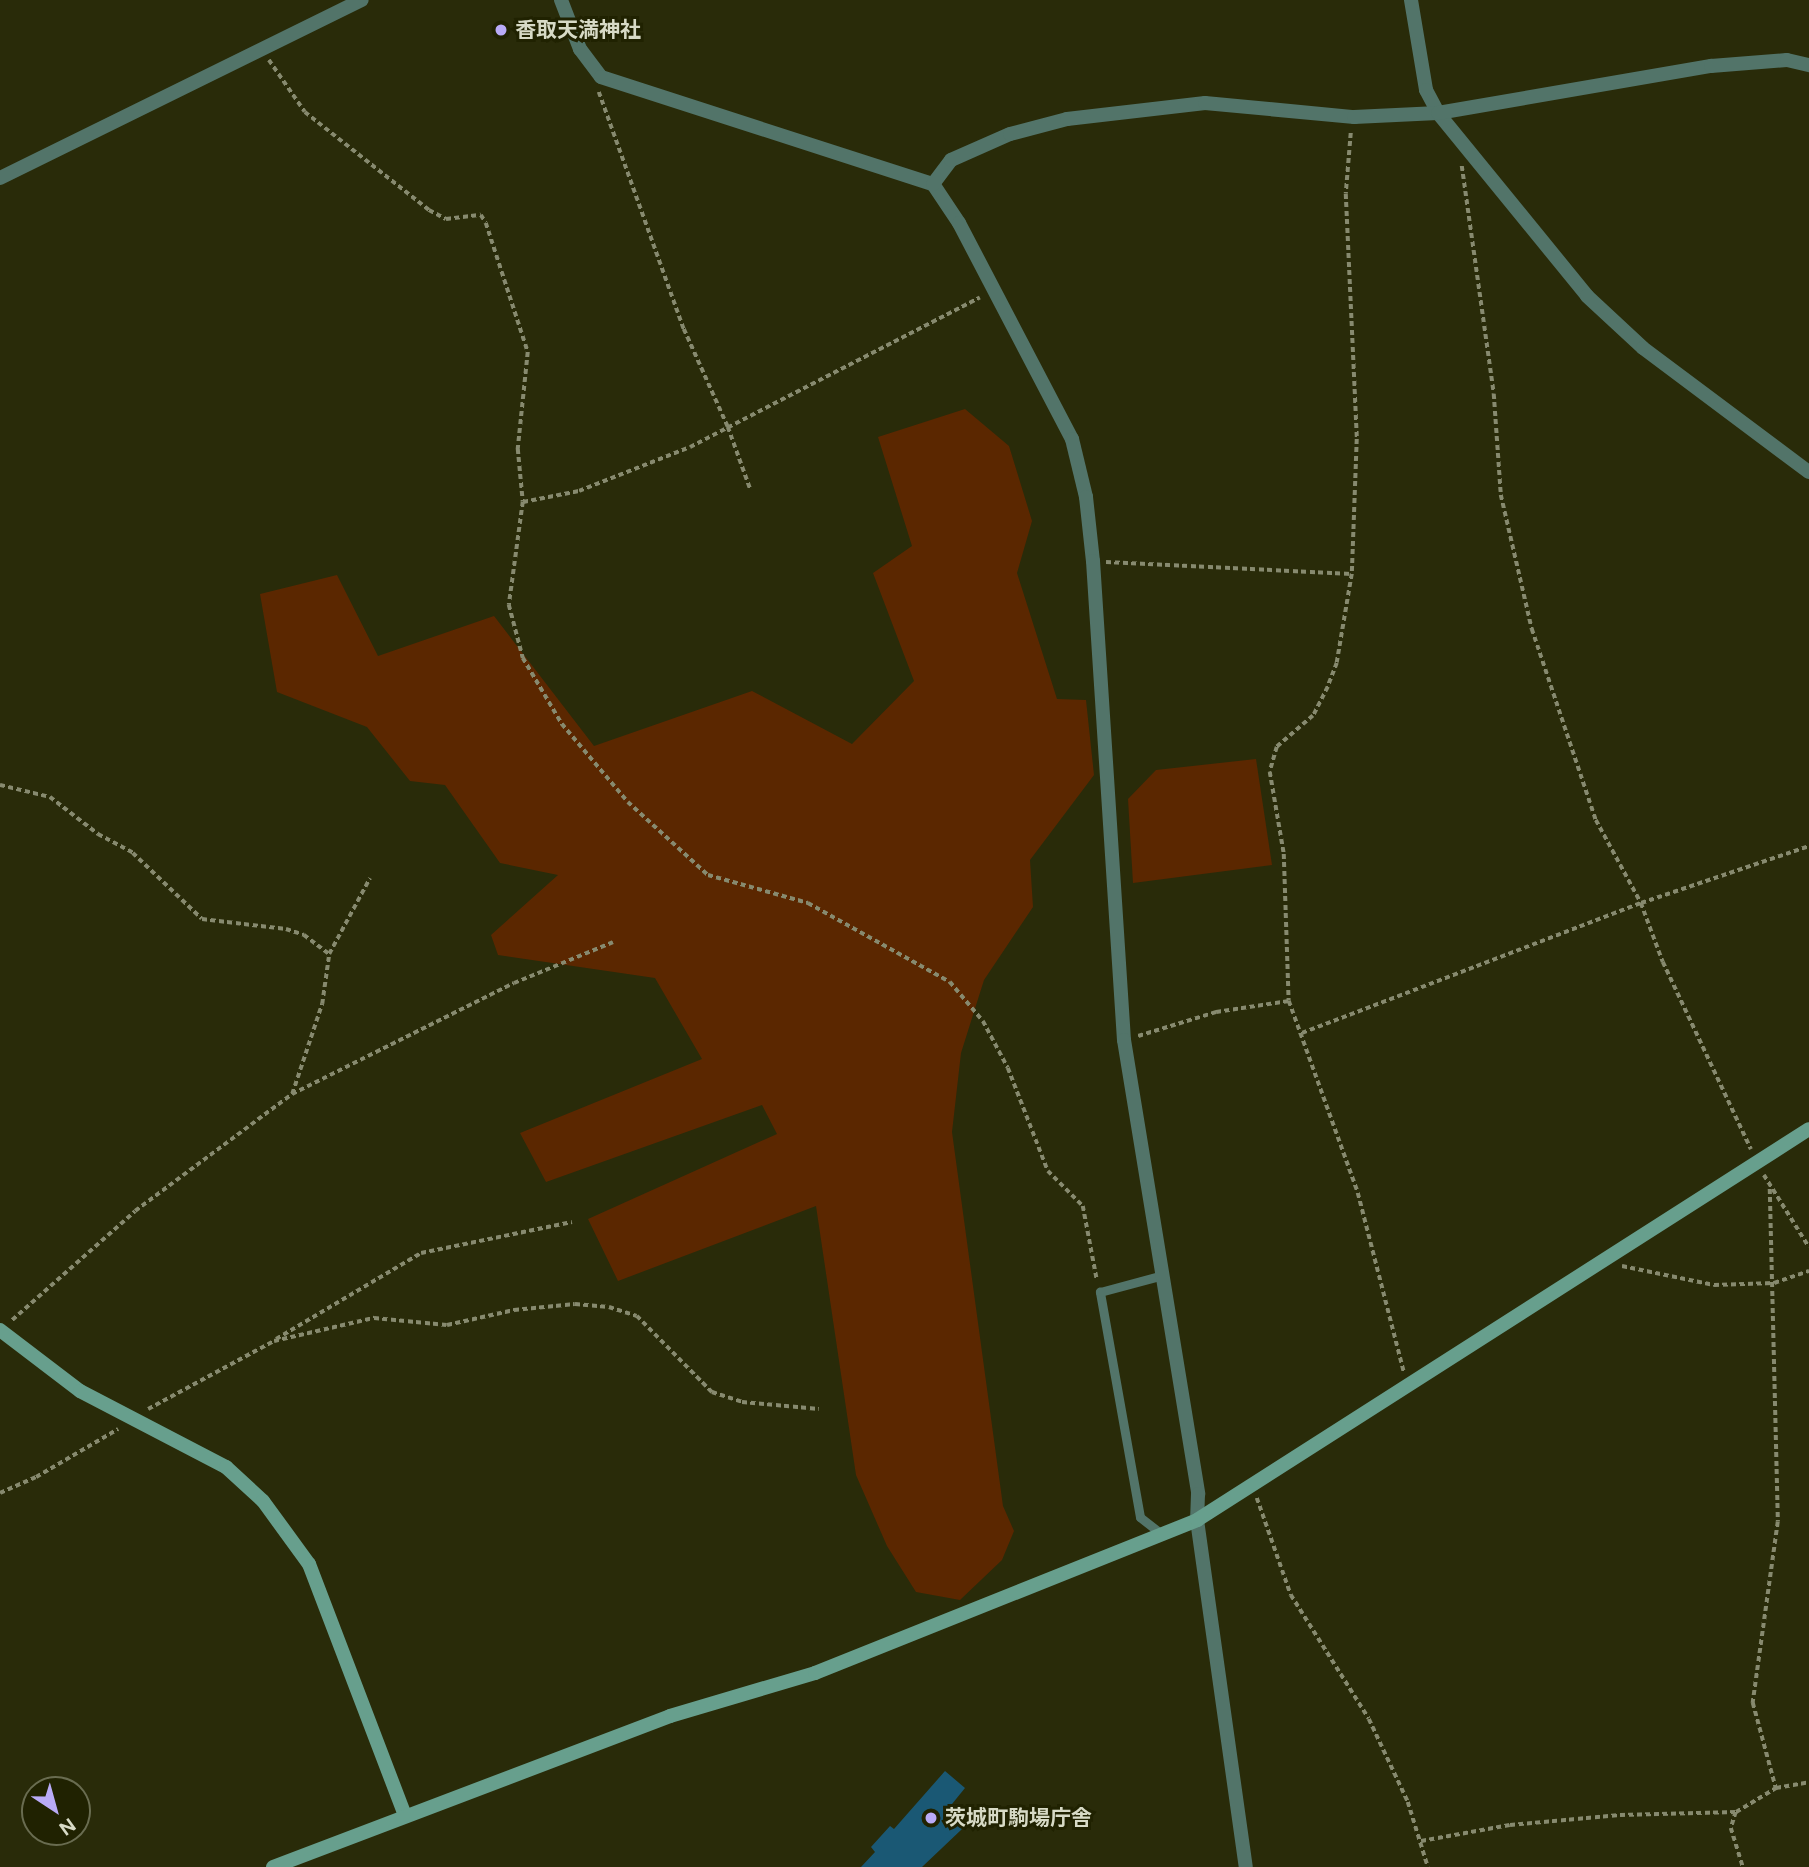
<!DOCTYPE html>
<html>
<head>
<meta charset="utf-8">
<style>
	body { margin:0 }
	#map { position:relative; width:1809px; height:1867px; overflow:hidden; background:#292b09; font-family:Figtree,"Noto Sans JP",sans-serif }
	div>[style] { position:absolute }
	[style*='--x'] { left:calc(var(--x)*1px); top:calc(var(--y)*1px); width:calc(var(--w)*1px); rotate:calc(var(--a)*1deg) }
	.green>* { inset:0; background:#5b2700 }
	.building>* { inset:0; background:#1a5874 }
	.path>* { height:3.5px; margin-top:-1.75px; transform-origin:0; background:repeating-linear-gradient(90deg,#878a6f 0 5px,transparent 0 8.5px) }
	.lane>* { height:9px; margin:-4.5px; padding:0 4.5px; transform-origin:4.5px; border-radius:4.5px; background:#527469 }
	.street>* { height:14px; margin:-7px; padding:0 7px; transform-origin:7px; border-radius:7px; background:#527469 }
	.secondary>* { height:14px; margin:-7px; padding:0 7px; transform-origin:7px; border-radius:7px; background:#679f8d }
	.dots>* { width:19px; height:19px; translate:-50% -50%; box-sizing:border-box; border:4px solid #202201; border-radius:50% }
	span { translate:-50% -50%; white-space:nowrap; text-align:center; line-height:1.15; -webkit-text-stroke:6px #202201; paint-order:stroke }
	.poi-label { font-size:21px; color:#d7dac6; font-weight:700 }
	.left { translate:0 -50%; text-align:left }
	.north { position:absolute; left:21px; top:1776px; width:70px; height:70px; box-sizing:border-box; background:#202201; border:2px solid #696c50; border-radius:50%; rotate:144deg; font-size:19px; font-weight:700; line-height:28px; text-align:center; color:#d7dac6 }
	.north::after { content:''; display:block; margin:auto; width:24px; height:32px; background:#b9abf7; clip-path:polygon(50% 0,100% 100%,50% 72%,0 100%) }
</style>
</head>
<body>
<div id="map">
	<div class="green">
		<i style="clip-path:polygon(965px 409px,1009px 446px,1032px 521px,1017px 573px,1057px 699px,1086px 700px,1094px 775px,1030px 860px,1033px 907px,984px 980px,961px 1053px,952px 1132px,1003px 1506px,1014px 1531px,1002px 1560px,960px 1600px,916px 1592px,887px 1546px,856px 1475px,816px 1206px,618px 1281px,588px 1219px,777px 1134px,762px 1105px,546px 1182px,520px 1133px,702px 1059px,655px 978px,498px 955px,491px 935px,558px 875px,500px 863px,445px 785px,410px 781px,367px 727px,277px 692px,260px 594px,337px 575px,378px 656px,494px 616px,594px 746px,752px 691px,852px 744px,914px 681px,873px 573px,912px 546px,878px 437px)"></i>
		<i style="clip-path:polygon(1256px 759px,1272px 865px,1133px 883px,1128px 799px,1156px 770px)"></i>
	</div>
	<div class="building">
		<i style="clip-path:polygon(945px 1771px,965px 1788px,952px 1804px,970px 1820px,961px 1830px,922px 1867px,861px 1867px,875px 1852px,871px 1847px,890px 1826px,894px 1829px)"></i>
	</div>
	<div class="path">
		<i style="--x:269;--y:60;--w:63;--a:55.3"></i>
		<i style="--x:305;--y:112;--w:158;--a:38.3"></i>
		<i style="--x:429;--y:210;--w:19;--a:28"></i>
		<i style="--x:446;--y:219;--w:35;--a:-7"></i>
		<i style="--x:481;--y:215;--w:9;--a:58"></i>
		<i style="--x:486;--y:223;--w:136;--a:72"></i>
		<i style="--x:528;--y:352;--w:98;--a:95.9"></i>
		<i style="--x:518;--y:449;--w:53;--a:84.6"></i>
		<i style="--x:523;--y:502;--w:104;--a:97.7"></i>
		<i style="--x:509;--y:605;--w:55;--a:75.2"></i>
		<i style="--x:523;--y:658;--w:77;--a:59.4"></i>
		<i style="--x:562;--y:724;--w:102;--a:49.8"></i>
		<i style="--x:628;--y:802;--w:108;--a:42.4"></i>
		<i style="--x:708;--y:875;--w:104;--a:15.6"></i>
		<i style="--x:808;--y:903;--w:162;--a:29.1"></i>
		<i style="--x:950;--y:982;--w:51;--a:49.8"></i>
		<i style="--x:983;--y:1021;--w:53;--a:62"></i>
		<i style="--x:1008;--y:1068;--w:110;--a:68.8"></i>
		<i style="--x:1048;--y:1171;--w:49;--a:45"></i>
		<i style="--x:1083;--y:1206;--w:75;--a:79.3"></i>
		<i style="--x:599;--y:92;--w:252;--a:70.3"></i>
		<i style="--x:684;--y:329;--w:107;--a:65.8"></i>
		<i style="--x:728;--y:427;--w:65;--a:70.2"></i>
		<i style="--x:1351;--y:133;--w:61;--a:94.7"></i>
		<i style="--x:1346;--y:194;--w:245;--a:87.4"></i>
		<i style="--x:1357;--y:439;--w:135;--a:92.1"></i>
		<i style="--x:1352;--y:574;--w:90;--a:99.6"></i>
		<i style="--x:1337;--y:663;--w:26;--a:111"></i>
		<i style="--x:1328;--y:687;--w:33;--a:117"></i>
		<i style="--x:1313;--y:716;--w:48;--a:139.3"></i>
		<i style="--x:1277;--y:747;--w:26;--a:106"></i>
		<i style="--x:1270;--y:772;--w:83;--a:80.3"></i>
		<i style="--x:1284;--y:854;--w:147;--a:88.1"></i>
		<i style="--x:1289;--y:1001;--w:204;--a:70.2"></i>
		<i style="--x:1358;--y:1193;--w:185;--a:75.6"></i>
		<i style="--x:1462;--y:166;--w:230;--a:82"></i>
		<i style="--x:1494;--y:394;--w:101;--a:86"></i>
		<i style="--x:1501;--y:495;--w:138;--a:77"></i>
		<i style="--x:1532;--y:629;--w:201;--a:71.5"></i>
		<i style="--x:1596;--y:820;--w:94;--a:61.5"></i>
		<i style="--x:1641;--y:903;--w:63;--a:69.6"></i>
		<i style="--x:1663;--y:962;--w:207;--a:64.8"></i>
		<i style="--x:523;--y:502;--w:57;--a:-11.1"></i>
		<i style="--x:579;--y:491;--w:119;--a:-21.6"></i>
		<i style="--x:690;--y:447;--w:326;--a:-27.3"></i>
		<i style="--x:1106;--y:562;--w:246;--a:2.8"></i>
		<i style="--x:0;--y:785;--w:51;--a:13.5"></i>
		<i style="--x:50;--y:797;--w:61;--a:37.6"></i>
		<i style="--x:98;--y:834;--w:40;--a:28"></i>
		<i style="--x:133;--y:853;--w:95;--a:43.7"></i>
		<i style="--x:202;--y:919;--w:85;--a:6.8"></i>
		<i style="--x:286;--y:929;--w:19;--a:18"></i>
		<i style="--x:304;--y:935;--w:31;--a:37"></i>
		<i style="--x:1302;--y:1033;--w:363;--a:-21"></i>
		<i style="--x:1641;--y:903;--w:177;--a:-18.7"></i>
		<i style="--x:1138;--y:1036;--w:82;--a:-17.1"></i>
		<i style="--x:1216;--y:1012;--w:74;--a:-8.6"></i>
		<i style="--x:292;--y:1094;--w:95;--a:-71.6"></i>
		<i style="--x:322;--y:1004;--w:50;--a:-82"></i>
		<i style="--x:329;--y:954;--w:86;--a:-61.7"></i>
		<i style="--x:1764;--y:1175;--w:85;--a:58"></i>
		<i style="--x:1770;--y:1189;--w:333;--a:88.6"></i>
		<i style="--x:1778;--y:1522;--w:183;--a:97.9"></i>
		<i style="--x:1753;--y:1703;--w:88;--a:74.9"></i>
		<i style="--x:1622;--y:1266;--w:94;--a:11.7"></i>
		<i style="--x:1714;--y:1285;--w:60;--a:-1.9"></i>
		<i style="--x:1774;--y:1283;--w:37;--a:-19"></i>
		<i style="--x:12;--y:1320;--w:164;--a:-41.5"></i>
		<i style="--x:135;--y:1211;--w:196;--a:-36.7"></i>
		<i style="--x:292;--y:1094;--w:248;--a:-26.6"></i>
		<i style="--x:514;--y:983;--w:107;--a:-22.5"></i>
		<i style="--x:276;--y:1339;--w:169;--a:-30.7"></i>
		<i style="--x:421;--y:1253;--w:154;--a:-11.6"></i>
		<i style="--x:148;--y:1409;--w:143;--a:-28.4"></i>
		<i style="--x:274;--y:1341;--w:103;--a:-13"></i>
		<i style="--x:374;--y:1318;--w:73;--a:5.5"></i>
		<i style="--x:447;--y:1325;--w:69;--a:-12.6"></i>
		<i style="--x:514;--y:1310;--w:61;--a:-5.6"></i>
		<i style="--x:575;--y:1304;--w:34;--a:5"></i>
		<i style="--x:609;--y:1307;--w:29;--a:18"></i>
		<i style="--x:637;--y:1316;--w:107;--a:45.4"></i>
		<i style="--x:712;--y:1392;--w:32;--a:18"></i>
		<i style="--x:742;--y:1402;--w:77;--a:5.2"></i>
		<i style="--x:0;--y:1493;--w:39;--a:-24"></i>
		<i style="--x:36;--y:1477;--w:95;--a:-30.3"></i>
		<i style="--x:1257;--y:1498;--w:103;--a:70.7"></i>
		<i style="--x:1291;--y:1595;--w:146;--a:57.8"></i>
		<i style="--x:1369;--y:1719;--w:92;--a:64.8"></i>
		<i style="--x:1408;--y:1802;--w:68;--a:72.9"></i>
		<i style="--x:1736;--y:1812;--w:17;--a:107"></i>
		<i style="--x:1731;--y:1828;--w:41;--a:72.9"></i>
		<i style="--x:1421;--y:1841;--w:90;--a:-10.2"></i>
		<i style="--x:1510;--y:1825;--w:110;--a:-5.2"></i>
		<i style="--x:1620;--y:1815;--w:116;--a:-1.5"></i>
		<i style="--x:1736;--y:1812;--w:47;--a:-31"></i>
		<i style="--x:1776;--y:1788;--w:34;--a:-10"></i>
	</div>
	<div class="lane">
		<i style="--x:1159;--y:1532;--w:24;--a:-142"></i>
		<i style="--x:1140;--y:1517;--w:229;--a:-100.1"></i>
		<i style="--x:1100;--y:1292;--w:65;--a:-15.1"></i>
	</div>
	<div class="street">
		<i style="--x:561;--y:0;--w:53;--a:68.8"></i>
		<i style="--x:580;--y:49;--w:35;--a:53"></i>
		<i style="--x:601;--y:77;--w:349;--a:17.9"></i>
		<i style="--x:933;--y:184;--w:47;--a:56.3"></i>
		<i style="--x:959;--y:223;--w:244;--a:62.4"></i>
		<i style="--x:1072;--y:439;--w:60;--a:76.4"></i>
		<i style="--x:1086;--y:497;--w:64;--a:83.8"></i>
		<i style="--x:1093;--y:561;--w:480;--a:86.3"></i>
		<i style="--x:1124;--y:1040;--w:460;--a:80.7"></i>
		<i style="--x:1198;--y:1494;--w:26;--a:92"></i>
		<i style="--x:1197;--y:1520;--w:350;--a:82"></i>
		<i style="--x:1411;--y:0;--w:91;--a:80.5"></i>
		<i style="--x:1426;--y:90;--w:26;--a:62"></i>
		<i style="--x:1438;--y:113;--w:236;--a:50.8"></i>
		<i style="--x:1587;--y:296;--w:76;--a:42.9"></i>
		<i style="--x:1643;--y:348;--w:207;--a:36.8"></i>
		<i style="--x:0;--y:178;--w:403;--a:-26.2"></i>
		<i style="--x:933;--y:184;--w:30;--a:-53"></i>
		<i style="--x:951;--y:160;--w:64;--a:-23.8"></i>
		<i style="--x:1010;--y:134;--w:59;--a:-14.7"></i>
		<i style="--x:1067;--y:119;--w:139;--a:-6.6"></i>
		<i style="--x:1205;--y:103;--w:150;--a:5.4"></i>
		<i style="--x:1354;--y:117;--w:84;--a:-2.7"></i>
		<i style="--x:1438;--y:113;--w:277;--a:-9.8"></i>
		<i style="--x:1711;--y:66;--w:76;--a:-4.5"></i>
		<i style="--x:1787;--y:60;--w:23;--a:13"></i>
	</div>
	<div class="secondary">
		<i style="--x:0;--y:1330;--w:101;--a:37.3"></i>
		<i style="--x:80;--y:1391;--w:165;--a:27.5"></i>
		<i style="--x:226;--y:1467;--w:50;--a:42.6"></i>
		<i style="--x:263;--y:1501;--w:78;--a:53.9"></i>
		<i style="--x:309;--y:1564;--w:270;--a:69.1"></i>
		<i style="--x:273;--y:1867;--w:425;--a:-20.8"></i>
		<i style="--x:670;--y:1716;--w:151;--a:-16.5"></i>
		<i style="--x:815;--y:1673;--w:412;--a:-21.8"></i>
		<i style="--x:1197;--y:1520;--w:726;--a:-32.57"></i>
	</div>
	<div class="dots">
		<i style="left:501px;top:30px;background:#b9abf7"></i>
		<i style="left:931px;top:1818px;background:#b9abf7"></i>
	</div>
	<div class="poi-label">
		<span class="left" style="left:515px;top:30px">香取天満神社</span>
		<span class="left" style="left:945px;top:1818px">茨城町駒場庁舎</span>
	</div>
	<div class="north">N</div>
</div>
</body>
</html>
